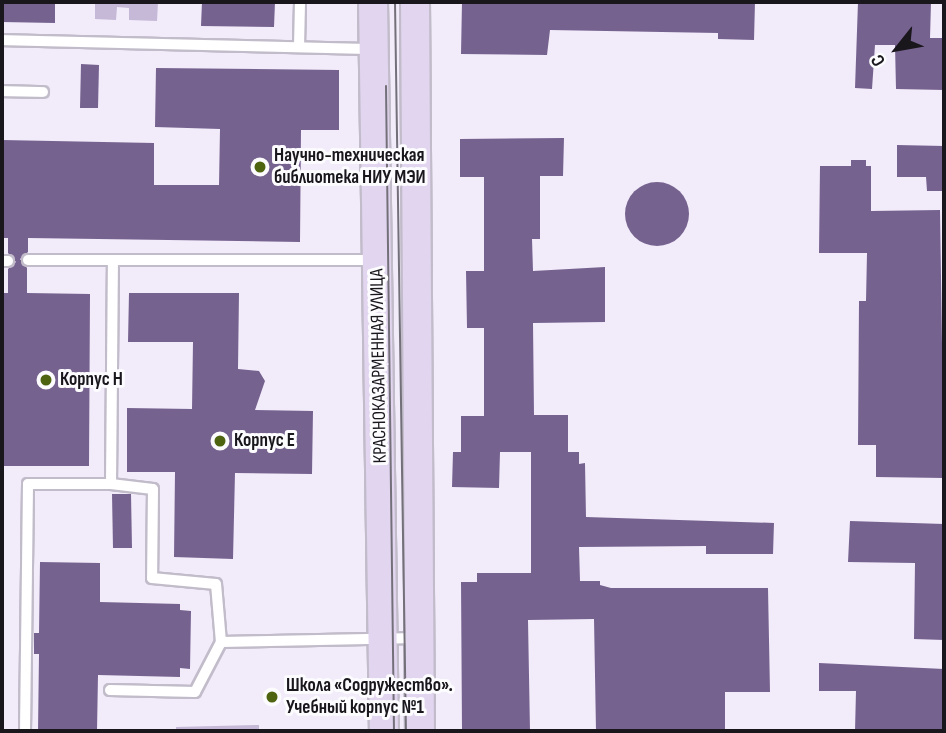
<!DOCTYPE html>
<html>
<head>
<meta charset="utf-8">
<style>
	body { margin:0 }
	#map { position:relative; width:946px; height:733px; overflow:hidden; background:#f1ebfa; font-family:"Sofia Sans Condensed",sans-serif }
	div>[style] { position:absolute }
	[style*='--x'] { left:calc(var(--x)*1px); top:calc(var(--y)*1px); width:calc(var(--w)*1px); rotate:calc(var(--a)*1deg) }
	.green>* { inset:0; background:#c5b9d7 }
	.building>* { inset:0; background:#76628f }
	.round { border-radius:50% }
	.roads { filter:drop-shadow(2px 0 #c2bcca) drop-shadow(-2px 0 #c2bcca) drop-shadow(0 2px #c2bcca) drop-shadow(0 -2px #c2bcca) }
	.service>* { height:10px; margin:-5px; padding:0 5px; transform-origin:5px; border-radius:5px; background:#fff }
	.secondary>* { height:28px; margin:-14px; padding:0 14px; transform-origin:14px; border-radius:14px; background:#e1d5ef }
	.tram>* { height:2px; margin:-1px; padding:0 1px; transform-origin:1px; border-radius:1px; background:#74707a }
	.dots>* { width:19px; height:19px; translate:-50% -50%; box-sizing:border-box; border:4px solid #fcfbfe; border-radius:50% }
	span { translate:-50% -50%; white-space:nowrap; text-align:center; line-height:1.15; -webkit-text-stroke:6px #fcfbfe; paint-order:stroke }
	.poi-label { font-size:19px; color:#19161c; font-weight:700 }
	.left { translate:0 -50%; text-align:left }
	.street-label { font-size:19px; color:#19161c }
	.frame { position:absolute; inset:0; border:4px solid #19161c; pointer-events:none }
	.north { position:absolute; left:862px; top:14px; width:70px; height:70px; -webkit-text-stroke:5px #fcfbfe; paint-order:stroke; rotate:239deg; font-size:19px; font-weight:700; line-height:28px; text-align:center; color:#19161c }
	.north::after { content:''; display:block; margin:auto; width:24px; height:32px; background:#19161c; clip-path:polygon(50% 0,100% 100%,50% 72%,0 100%) }
</style>
</head>
<body>
<div id="map">
	<div class="green">
		<i style="clip-path:polygon(95px 2px,158px 2px,157px 21px,129px 20px,129px 8px,117px 7px,116px 20px,95px 19px)"></i>
		<i style="clip-path:polygon(259px 725px,259px 731px,176px 731px,176px 727px)"></i>
	</div>
	<div class="building">
		<i style="clip-path:polygon(2px 2px,55px 2px,55px 23px,2px 22px)"></i>
		<i style="clip-path:polygon(202px 2px,275px 2px,274px 27px,201px 26px)"></i>
		<i style="clip-path:polygon(462px 2px,755px 2px,754px 40px,718px 39px,718px 33px,550px 30px,547px 55px,461px 54px)"></i>
		<i style="clip-path:polygon(858px 2px,931px 2px,930px 38px,944px 38px,944px 90px,896px 89px,895px 45px,875px 45px,872px 89px,855px 88px)"></i>
		<i style="clip-path:polygon(81px 64px,99px 65px,98px 108px,80px 108px)"></i>
		<i style="clip-path:polygon(156px 68px,339px 70px,339px 130px,301px 130px,300px 242px,28px 238px,28px 252px,20px 259px,27px 268px,27px 293px,90px 294px,89px 466px,2px 466px,2px 293px,8px 293px,8px 269px,16px 262px,8px 253px,8px 238px,2px 238px,2px 140px,154px 143px,154px 185px,219px 185px,220px 129px,155px 127px)"></i>
		<i style="clip-path:polygon(564px 138px,563px 176px,540px 176px,540px 239px,532px 239px,533px 271px,605px 267px,605px 322px,533px 323px,534px 415px,568px 415px,568px 452px,579px 452px,579px 464px,585px 463px,586px 517px,774px 523px,773px 554px,706px 554px,706px 546px,579px 547px,580px 581px,600px 581px,600px 585px,611px 588px,768px 588px,770px 692px,725px 692px,725px 731px,596px 731px,594px 619px,528px 620px,530px 731px,462px 731px,461px 582px,477px 582px,477px 573px,531px 573px,531px 452px,500px 452px,499px 488px,452px 487px,453px 452px,461px 452px,461px 416px,484px 416px,484px 328px,467px 328px,466px 271px,484px 271px,484px 177px,460px 177px,460px 139px)"></i>
		<i style="clip-path:polygon(897px 145px,944px 146px,944px 191px,927px 191px,926px 177px,897px 177px)"></i>
		<i style="clip-path:polygon(851px 160px,866px 160px,866px 166px,871px 166px,871px 211px,940px 210px,944px 478px,876px 477px,876px 445px,858px 445px,859px 301px,866px 301px,867px 253px,819px 253px,820px 166px,851px 166px)"></i>
		<i class="round" style="left:625px;top:182px;width:64px;height:64px"></i>
		<i style="clip-path:polygon(129px 293px,239px 293px,238px 369px,259px 371px,265px 381px,255px 410px,313px 411px,312px 474px,235px 473px,233px 559px,174px 557px,175px 472px,127px 472px,127px 408px,192px 409px,193px 342px,128px 342px)"></i>
		<i style="clip-path:polygon(112px 494px,131px 494px,132px 548px,113px 548px)"></i>
		<i style="clip-path:polygon(850px 521px,944px 524px,944px 640px,914px 639px,915px 563px,848px 562px)"></i>
		<i style="clip-path:polygon(40px 562px,100px 563px,100px 602px,180px 604px,180px 610px,191px 611px,190px 669px,180px 668px,180px 677px,98px 675px,97px 731px,38px 731px,39px 654px,34px 654px,34px 633px,39px 633px)"></i>
		<i style="clip-path:polygon(819px 663px,944px 669px,944px 731px,855px 731px,856px 691px,819px 691px)"></i>
	</div>
	<div class="roads">
		<div class="service">
			<i style="--x:2;--y:40;--w:371;--a:1.4"></i>
			<i style="--x:299;--y:47;--w:45;--a:-88.7"></i>
			<i style="--x:2;--y:91;--w:41;--a:1.4"></i>
			<i style="--x:28;--y:260;--w:347;--a:0"></i>
			<i style="--x:2;--y:261;--w:6;--a:0"></i>
			<i style="--x:111;--y:484;--w:42;--a:6.8"></i>
			<i style="--x:153;--y:489;--w:89;--a:90.6"></i>
			<i style="--x:152;--y:578;--w:64;--a:5.4"></i>
			<i style="--x:216;--y:584;--w:58;--a:85.1"></i>
			<i style="--x:221;--y:642;--w:196;--a:-1.2"></i>
			<i style="--x:110;--y:690;--w:85;--a:1.3"></i>
			<i style="--x:195;--y:692;--w:56;--a:-62.5"></i>
			<i style="--x:25;--y:731;--w:247;--a:-89.3"></i>
			<i style="--x:28;--y:484;--w:83;--a:0"></i>
			<i style="--x:111;--y:484;--w:224;--a:-89.5"></i>
		</div>
		<div class="secondary">
			<i style="--x:373;--y:2;--w:729;--a:89.14"></i>
			<i style="--x:415;--y:2;--w:729;--a:89.61"></i>
		</div>
	</div>
	<div class="tram">
		<i style="--x:395;--y:2;--w:729;--a:89.14"></i>
		<i style="--x:386;--y:86;--w:645;--a:89.29"></i>
	</div>
	<div class="dots">
		<i style="left:260px;top:167px;background:#4e6411"></i>
		<i style="left:46px;top:380px;background:#4e6411"></i>
		<i style="left:220px;top:441px;background:#4e6411"></i>
		<i style="left:272px;top:697px;background:#4e6411"></i>
	</div>
	<div class="poi-label">
		<span class="left" style="left:274px;top:167px">Научно-техническая<br>библиотека НИУ МЭИ</span>
		<span class="left" style="left:60px;top:380px">Корпус Н</span>
		<span class="left" style="left:234px;top:441px">Корпус Е</span>
		<span class="left" style="left:286px;top:697px">Школа «Содружество».<br>Учебный корпус №1</span>
	</div>
	<div class="street-label">
		<span style="left:379px;top:366px;rotate:-91deg">КРАСНОКАЗАРМЕННАЯ УЛИЦА</span>
	</div>
	<div class="frame"></div>
	<div class="north">С</div>
</div>
</body>
</html>
